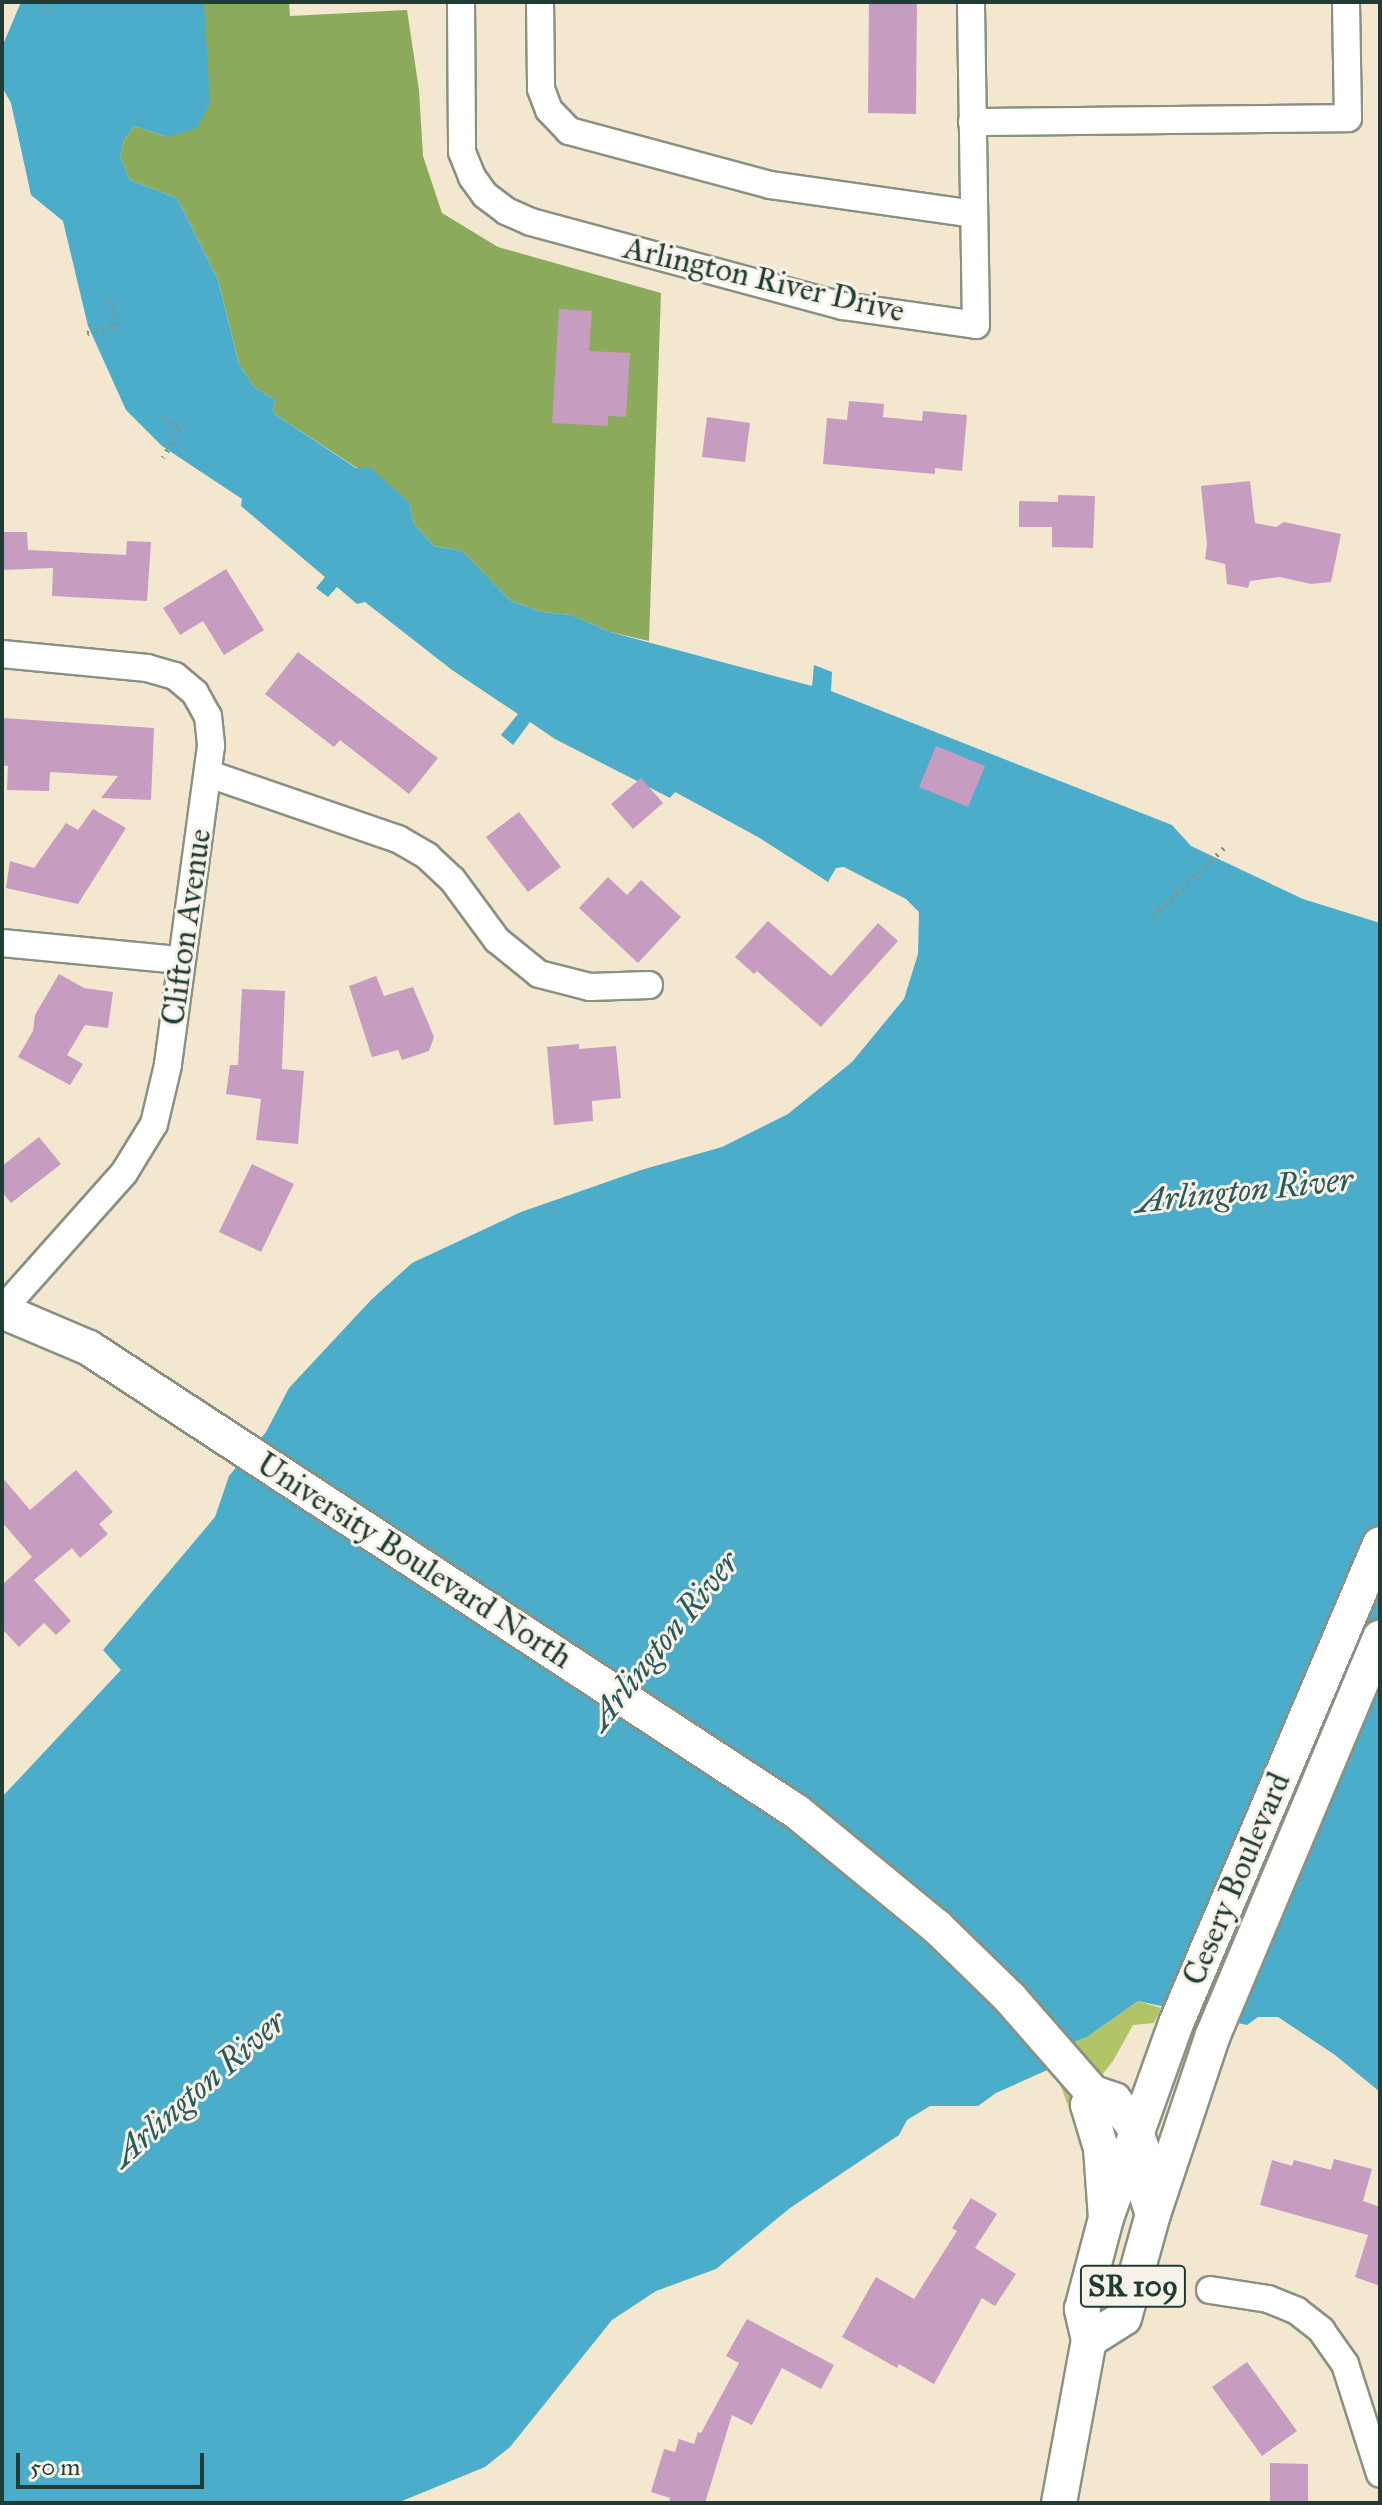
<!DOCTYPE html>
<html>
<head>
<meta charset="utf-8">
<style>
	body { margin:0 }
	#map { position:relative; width:1382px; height:2505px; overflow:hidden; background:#f3e7d0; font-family:"IM FELL Great Primer",serif }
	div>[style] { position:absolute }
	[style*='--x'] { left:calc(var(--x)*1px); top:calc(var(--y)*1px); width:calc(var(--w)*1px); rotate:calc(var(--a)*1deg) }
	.green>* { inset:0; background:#b1c468 }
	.forest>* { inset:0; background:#8caa5c }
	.water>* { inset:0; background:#4badca }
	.building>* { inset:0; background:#c69cc1 }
	.path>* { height:5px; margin-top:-2.5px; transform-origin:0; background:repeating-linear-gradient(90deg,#899282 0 2px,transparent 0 8px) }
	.roads { filter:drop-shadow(2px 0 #899282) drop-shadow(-2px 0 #899282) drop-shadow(0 2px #899282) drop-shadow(0 -2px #899282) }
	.minor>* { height:26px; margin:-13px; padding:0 13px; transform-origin:13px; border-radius:13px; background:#fff }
	.major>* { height:34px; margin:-17px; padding:0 17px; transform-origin:17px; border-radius:17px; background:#fff }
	span { translate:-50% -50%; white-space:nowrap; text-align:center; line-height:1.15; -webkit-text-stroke:6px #f7f3e8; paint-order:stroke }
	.shield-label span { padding:2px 6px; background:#f7f3e8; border:2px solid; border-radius:6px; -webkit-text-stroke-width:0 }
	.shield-label { font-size:30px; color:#1f3d34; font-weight:700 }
	.street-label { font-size:32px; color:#1f3d34 }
	.water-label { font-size:34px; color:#2a595a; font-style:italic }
	.frame { position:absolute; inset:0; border:4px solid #1f3d34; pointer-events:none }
	.scale { position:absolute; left:16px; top:2453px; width:188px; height:36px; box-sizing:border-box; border:4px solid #1f3d34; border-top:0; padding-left:10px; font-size:24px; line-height:28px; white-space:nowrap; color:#1f3d34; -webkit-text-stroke:6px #f7f3e8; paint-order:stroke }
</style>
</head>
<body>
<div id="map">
	<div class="green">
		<i style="clip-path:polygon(1138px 2001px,1161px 2008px,1154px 2023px,1133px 2025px,1113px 2061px,1071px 2114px,1054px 2067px,1076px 2041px,1087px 2037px)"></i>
	</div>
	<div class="forest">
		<i style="clip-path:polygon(204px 2px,289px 2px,290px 16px,407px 10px,419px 90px,423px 156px,442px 213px,498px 247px,661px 293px,649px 641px,610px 632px,572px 615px,542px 612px,511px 601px,462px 551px,434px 546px,414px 524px,409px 502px,273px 413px,275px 400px,254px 387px,239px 364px,218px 280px,177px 198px,130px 180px,120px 156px,124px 140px,134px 126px,168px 137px,203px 29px)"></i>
	</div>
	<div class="water">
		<i style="clip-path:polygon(21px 2px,204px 2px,210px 103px,197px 128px,168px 137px,134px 126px,124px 140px,120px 156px,130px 180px,177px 198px,218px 280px,239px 364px,254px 387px,275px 400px,273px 413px,356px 468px,370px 468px,409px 502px,414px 524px,434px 546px,462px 551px,511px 601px,542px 612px,572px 615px,610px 632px,812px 686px,814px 665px,832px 672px,831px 691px,1172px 825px,1191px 846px,1303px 899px,1380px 923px,1380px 2092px,1335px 2055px,1278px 2017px,1258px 2017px,1247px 2025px,1138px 2001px,1087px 2037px,1076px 2041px,1054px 2067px,996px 2093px,978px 2106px,930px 2106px,907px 2120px,899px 2135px,790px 2208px,716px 2269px,656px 2291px,612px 2320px,510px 2447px,485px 2467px,397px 2503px,2px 2503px,2px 1797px,121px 1670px,103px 1650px,215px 1517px,229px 1476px,266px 1432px,289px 1388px,371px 1300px,412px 1263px,521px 1212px,641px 1170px,722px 1147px,788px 1114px,852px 1062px,904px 999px,918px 954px,919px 912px,906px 899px,844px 867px,836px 868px,828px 882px,758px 837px,675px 792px,670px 798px,555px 739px,530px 722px,513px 745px,501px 735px,518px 714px,452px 670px,365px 602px,357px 604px,337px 587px,328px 597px,316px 588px,325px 577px,241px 506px,242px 499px,162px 446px,126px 410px,88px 326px,63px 221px,31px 195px,11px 103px,2px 87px,2px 47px)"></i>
	</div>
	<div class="building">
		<i style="clip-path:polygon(869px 2px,917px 2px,916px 114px,868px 113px)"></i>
		<i style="clip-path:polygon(559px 309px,592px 311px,589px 351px,630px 353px,626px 417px,608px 416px,608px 426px,552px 423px)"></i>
		<i style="clip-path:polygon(849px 401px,884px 404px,883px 417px,922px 421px,923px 411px,967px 415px,962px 471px,935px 468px,935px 474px,823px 464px,827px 418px,847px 420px)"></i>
		<i style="clip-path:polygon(707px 417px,750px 423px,745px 462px,702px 457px)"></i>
		<i style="clip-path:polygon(1250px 481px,1255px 523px,1276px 527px,1284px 522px,1341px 534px,1331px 582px,1311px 584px,1280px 577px,1250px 581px,1248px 588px,1227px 584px,1225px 564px,1205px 559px,1207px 544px,1201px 486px)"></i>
		<i style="clip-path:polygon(1058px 495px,1095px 496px,1093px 548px,1052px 547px,1052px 527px,1019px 527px,1019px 501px,1058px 502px)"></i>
		<i style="clip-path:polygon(2px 532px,27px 532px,28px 550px,126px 555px,127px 541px,151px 542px,147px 601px,52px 596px,53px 568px,2px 570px)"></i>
		<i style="clip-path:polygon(226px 569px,264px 630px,224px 655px,203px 621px,180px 635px,163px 608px)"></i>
		<i style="clip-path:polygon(298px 652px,438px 758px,409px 794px,340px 740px,334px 747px,265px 694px)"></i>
		<i style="clip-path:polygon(2px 718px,154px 728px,151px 800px,101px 798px,118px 776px,50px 772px,49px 791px,7px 790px,8px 766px,2px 765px)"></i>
		<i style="clip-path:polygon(936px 746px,985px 766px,968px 807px,919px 787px)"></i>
		<i style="clip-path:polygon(641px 778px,663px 803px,633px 829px,611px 804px)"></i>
		<i style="clip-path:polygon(93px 809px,126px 828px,78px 904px,6px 888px,10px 861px,34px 868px,66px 823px,78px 830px)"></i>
		<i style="clip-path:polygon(519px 812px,561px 867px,528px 892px,486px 837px)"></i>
		<i style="clip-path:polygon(608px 877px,627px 895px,641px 880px,681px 917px,638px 963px,579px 908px)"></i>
		<i style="clip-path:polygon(768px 921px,831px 976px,878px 923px,898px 941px,821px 1027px,757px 971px,754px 974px,735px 957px)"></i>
		<i style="clip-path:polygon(59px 974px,84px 988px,113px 992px,108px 1028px,85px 1025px,67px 1055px,83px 1064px,70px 1085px,18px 1057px,33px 1031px,35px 1015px)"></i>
		<i style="clip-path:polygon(376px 976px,384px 996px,413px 987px,434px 1037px,429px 1051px,402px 1060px,398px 1050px,372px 1057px,349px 986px)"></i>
		<i style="clip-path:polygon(242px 989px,285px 991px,282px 1069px,304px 1071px,298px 1144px,256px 1140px,261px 1099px,226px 1094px,230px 1065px,238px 1065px)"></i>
		<i style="clip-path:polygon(579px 1044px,579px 1049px,616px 1046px,621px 1098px,592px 1101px,593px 1121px,554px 1125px,547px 1047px)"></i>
		<i style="clip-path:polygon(39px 1137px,61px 1164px,11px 1203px,2px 1192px,2px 1166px)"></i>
		<i style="clip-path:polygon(252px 1164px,294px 1184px,261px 1252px,219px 1232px)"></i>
		<i style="clip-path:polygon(76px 1470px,113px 1512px,99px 1524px,108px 1534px,80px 1558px,72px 1548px,34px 1580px,71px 1621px,56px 1635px,44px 1623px,19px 1647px,2px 1629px,2px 1585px,32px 1557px,2px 1522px,2px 1477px,30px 1510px)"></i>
		<i style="clip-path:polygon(1334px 2159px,1372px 2169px,1363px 2201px,1380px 2207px,1380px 2286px,1355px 2277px,1368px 2235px,1260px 2205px,1272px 2160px,1292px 2166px,1294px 2160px,1331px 2170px)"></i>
		<i style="clip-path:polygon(971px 2198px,997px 2214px,975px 2248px,1016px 2274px,995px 2306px,982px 2298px,934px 2384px,899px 2364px,897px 2368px,842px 2337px,876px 2277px,914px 2299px,957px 2231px,952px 2228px)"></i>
		<i style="clip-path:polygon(747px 2319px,834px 2365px,821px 2389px,782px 2368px,752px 2425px,732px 2415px,705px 2503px,669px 2503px,670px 2498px,651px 2492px,664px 2449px,675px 2452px,679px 2439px,694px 2444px,698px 2432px,701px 2433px,739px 2363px,726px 2356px)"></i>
		<i style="clip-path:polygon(1247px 2362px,1297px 2431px,1262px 2456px,1212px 2387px)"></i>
		<i style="clip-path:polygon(1270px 2463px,1308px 2464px,1308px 2503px,1270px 2503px)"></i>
	</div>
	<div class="path">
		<i style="--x:47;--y:2;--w:16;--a:90"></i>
		<i style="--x:87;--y:333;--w:31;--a:-15"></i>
		<i style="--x:117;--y:325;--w:31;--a:-105"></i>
		<i style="--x:162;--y:417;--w:22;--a:34"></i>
		<i style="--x:180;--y:429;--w:33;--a:121"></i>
		<i style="--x:1153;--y:916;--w:103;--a:-43.8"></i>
	</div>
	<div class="roads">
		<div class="minor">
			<i style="--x:461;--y:2;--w:150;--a:89.6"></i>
			<i style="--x:462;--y:152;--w:27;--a:68"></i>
			<i style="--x:472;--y:177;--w:22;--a:54"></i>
			<i style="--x:485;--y:195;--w:26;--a:37"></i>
			<i style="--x:506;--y:211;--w:27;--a:24"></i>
			<i style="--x:531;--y:222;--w:323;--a:15.1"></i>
			<i style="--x:843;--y:306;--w:134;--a:8.1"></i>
			<i style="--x:976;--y:325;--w:323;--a:-90.9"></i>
			<i style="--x:540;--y:2;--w:87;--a:89.3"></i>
			<i style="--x:541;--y:89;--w:22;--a:69"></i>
			<i style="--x:549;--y:110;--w:29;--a:46"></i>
			<i style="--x:569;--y:131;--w:208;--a:15"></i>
			<i style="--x:770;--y:185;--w:205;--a:8.1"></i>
			<i style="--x:972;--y:122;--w:376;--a:-0.6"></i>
			<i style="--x:1348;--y:118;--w:116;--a:-91"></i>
			<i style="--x:2;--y:654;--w:146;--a:5.5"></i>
			<i style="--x:147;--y:668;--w:29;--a:16"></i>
			<i style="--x:175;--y:676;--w:26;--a:40"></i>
			<i style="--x:195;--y:693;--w:26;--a:61"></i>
			<i style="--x:208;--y:716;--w:30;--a:84"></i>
			<i style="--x:211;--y:746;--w:322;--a:97.7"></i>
			<i style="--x:168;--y:1065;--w:61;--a:103.3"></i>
			<i style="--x:154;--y:1124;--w:57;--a:121.5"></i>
			<i style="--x:124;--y:1173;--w:183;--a:131.7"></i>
			<i style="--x:209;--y:774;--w:200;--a:19"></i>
			<i style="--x:398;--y:839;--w:34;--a:30"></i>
			<i style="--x:427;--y:856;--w:34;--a:43"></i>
			<i style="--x:452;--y:879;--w:76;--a:53.6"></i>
			<i style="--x:497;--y:940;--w:54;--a:39"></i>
			<i style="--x:539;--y:974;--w:53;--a:14.3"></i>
			<i style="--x:590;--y:987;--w:59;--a:-1.9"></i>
			<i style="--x:2;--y:943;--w:179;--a:5.5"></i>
			<i style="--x:1210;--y:2290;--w:59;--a:8.8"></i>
			<i style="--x:1268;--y:2299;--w:31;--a:22"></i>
			<i style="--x:1297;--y:2311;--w:31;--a:38"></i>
			<i style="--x:1321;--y:2330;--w:42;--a:54.8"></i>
			<i style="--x:1345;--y:2364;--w:115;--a:72.3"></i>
		</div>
		<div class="major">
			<i style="--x:2;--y:1311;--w:95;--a:23"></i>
			<i style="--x:89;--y:1348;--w:846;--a:33.24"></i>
			<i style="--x:797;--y:1812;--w:180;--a:39.4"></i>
			<i style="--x:936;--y:1926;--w:103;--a:44.2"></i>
			<i style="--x:1010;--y:1998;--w:126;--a:48.9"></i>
			<i style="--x:1093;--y:2093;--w:22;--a:18"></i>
			<i style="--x:1114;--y:2100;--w:35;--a:53"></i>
			<i style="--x:1135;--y:2128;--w:22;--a:72"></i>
			<i style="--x:1142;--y:2149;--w:38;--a:87"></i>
			<i style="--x:1144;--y:2187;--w:28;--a:72"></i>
			<i style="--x:1106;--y:2218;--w:209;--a:-70.2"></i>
			<i style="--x:1177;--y:2021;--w:518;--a:-66.95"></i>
			<i style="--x:1089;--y:2340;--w:41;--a:-32.2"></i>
			<i style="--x:1124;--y:2318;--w:108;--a:-74.4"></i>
			<i style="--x:1153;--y:2214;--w:189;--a:-71.5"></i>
			<i style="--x:1213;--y:2035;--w:431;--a:-67.2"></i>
			<i style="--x:1059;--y:2503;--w:166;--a:-79.6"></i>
			<i style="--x:1089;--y:2340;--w:32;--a:-103"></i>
			<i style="--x:1082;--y:2309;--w:94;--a:-75.2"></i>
			<i style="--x:1106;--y:2218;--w:70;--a:-94.1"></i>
			<i style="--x:1101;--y:2148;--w:45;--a:-106.8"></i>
			<i style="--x:1088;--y:2105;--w:13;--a:-67"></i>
		</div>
	</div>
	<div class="shield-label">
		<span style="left:1133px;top:2286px">SR 109</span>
	</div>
	<div class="street-label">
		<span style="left:764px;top:280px;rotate:13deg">Arlington River Drive</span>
		<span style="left:187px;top:927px;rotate:-82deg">Clifton Avenue</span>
		<span style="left:414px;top:1561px;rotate:33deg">University Boulevard North</span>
		<span style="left:1237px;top:1879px;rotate:-67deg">Cesery Boulevard</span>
	</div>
	<div class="water-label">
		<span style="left:1244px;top:1190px;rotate:-6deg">Arlington River</span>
		<span style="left:663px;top:1640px;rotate:-51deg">Arlington River</span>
		<span style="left:198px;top:2088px;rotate:-41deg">Arlington River</span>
	</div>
	<div class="frame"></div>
	<div class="scale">50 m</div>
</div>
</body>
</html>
